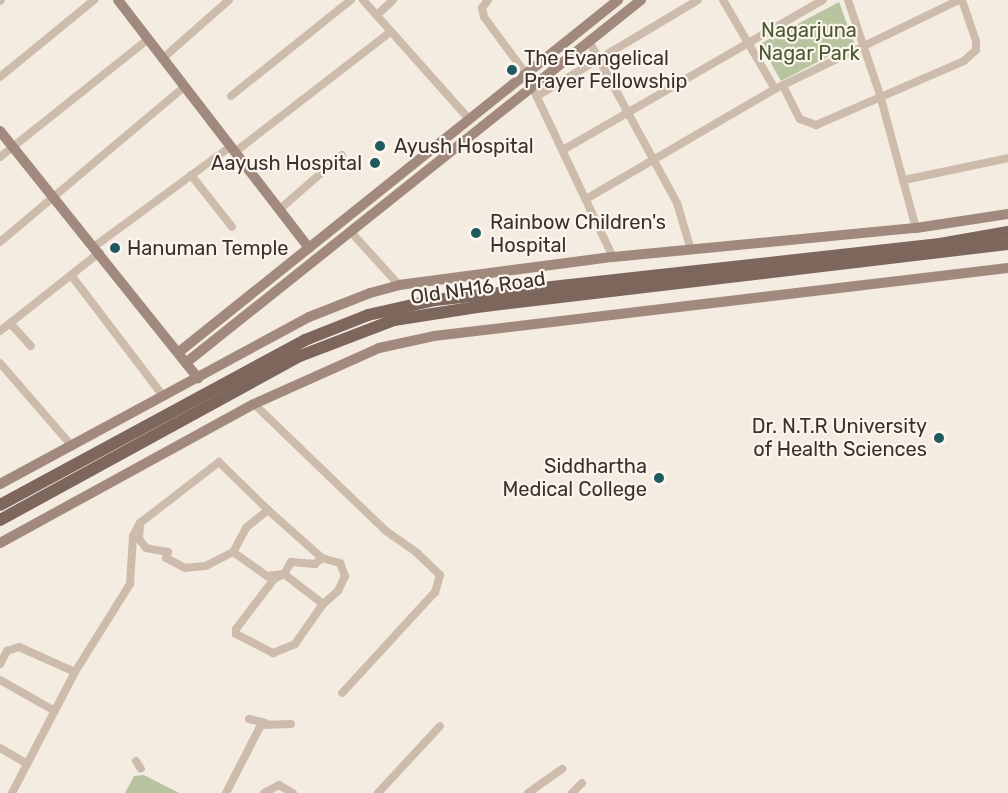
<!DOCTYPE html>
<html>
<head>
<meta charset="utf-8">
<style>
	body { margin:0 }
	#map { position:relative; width:1008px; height:793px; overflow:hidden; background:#f4ebe1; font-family:Rubik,sans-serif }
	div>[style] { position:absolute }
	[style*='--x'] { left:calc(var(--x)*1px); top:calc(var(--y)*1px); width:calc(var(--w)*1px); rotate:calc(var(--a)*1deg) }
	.green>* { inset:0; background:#b8c4a0 }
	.street>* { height:8px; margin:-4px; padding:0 4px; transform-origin:4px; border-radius:4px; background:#cdbbac }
	.secondary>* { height:10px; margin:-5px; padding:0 5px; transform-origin:5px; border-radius:5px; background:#a18a7d }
	.primary>* { height:12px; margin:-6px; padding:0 6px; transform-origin:6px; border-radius:6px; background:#7d675c }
	.dots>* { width:16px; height:16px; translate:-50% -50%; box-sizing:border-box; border:3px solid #fbf5ee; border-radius:50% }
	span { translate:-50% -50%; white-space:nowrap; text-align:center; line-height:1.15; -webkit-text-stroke:4.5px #fbf5ee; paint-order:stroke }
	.park-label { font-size:20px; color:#4a5a2e }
	.poi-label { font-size:20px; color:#3b302b }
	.left { translate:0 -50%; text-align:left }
	.right { translate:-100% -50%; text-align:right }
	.street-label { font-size:20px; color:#3b302b }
</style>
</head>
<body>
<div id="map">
	<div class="green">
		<i style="clip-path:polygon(839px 2px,854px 43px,781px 81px,760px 44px)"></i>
		<i style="clip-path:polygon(144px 775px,179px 793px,125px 793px,134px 776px)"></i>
	</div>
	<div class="street">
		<i style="--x:363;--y:0;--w:158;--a:48.3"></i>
		<i style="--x:488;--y:0;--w:10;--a:127"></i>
		<i style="--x:482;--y:8;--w:9;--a:77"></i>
		<i style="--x:484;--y:17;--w:71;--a:53.6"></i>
		<i style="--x:526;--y:74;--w:203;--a:64.6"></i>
		<i style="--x:723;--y:0;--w:103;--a:59.7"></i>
		<i style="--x:848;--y:0;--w:100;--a:71.4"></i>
		<i style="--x:880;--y:95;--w:138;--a:74.9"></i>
		<i style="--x:0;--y:1;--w:1;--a:-45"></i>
		<i style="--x:377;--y:15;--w:22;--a:-43"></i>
		<i style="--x:589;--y:41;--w:184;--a:61.5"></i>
		<i style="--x:677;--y:203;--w:49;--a:73.4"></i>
		<i style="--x:162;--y:59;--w:89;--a:-41.4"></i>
		<i style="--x:0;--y:77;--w:122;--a:-39.3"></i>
		<i style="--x:783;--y:86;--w:37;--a:63"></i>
		<i style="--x:800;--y:119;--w:17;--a:21"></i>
		<i style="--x:816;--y:125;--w:161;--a:-23.4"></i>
		<i style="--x:964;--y:61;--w:16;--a:-43"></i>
		<i style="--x:976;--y:50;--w:9;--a:-90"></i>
		<i style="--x:976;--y:41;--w:43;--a:-108.9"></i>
		<i style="--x:231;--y:96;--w:154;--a:-38.7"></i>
		<i style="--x:537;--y:96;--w:187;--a:-30.8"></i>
		<i style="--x:563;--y:150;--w:300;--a:-30"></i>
		<i style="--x:235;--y:152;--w:196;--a:-37.7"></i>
		<i style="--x:0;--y:157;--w:186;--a:-38.5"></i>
		<i style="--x:191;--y:175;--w:66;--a:51.7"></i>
		<i style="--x:904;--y:180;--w:106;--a:-11.9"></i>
		<i style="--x:586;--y:199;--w:219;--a:-30.2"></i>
		<i style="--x:775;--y:89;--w:204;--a:-25.8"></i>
		<i style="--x:280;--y:209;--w:82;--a:-41.1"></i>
		<i style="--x:351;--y:232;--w:72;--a:47.8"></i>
		<i style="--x:0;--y:242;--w:241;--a:-40.1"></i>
		<i style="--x:95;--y:246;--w:167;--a:-36.3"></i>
		<i style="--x:71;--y:275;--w:153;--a:52.7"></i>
		<i style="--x:10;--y:323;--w:31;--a:48"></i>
		<i style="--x:0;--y:331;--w:127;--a:-38.3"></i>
		<i style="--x:0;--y:363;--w:110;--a:49.1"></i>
		<i style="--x:254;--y:404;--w:183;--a:43.9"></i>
		<i style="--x:386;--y:531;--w:38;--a:35"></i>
		<i style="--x:417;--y:553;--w:32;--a:44"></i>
		<i style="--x:440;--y:575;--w:18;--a:106"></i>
		<i style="--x:435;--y:592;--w:137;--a:132.6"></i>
		<i style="--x:233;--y:552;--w:42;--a:35.2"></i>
		<i style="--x:267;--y:576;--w:17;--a:-7"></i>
		<i style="--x:284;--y:574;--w:14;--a:-60"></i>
		<i style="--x:291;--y:562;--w:24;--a:5"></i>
		<i style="--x:315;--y:564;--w:9;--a:-41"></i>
		<i style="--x:322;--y:558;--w:72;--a:-138.4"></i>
		<i style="--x:322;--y:558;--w:19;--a:16"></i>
		<i style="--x:340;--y:563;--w:14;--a:69"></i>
		<i style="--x:345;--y:576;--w:17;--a:115"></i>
		<i style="--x:338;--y:591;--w:20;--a:139"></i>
		<i style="--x:323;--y:604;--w:49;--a:-142.4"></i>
		<i style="--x:284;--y:574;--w:11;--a:153"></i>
		<i style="--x:274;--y:579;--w:63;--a:127.2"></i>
		<i style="--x:236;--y:629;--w:5;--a:90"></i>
		<i style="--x:236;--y:634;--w:42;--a:27.2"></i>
		<i style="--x:273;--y:653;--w:24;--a:-22"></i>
		<i style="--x:295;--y:644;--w:49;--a:-55"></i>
		<i style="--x:0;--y:664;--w:15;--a:-62"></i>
		<i style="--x:7;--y:651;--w:13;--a:-18"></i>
		<i style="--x:19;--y:647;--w:61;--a:24.1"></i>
		<i style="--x:0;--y:680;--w:63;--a:29.4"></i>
		<i style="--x:249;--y:719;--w:17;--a:13"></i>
		<i style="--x:0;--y:748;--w:30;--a:30"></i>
		<i style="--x:136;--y:761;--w:9;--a:58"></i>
		<i style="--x:12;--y:793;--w:136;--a:-62.5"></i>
		<i style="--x:75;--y:672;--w:104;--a:-58"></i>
		<i style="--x:130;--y:584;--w:48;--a:-86.4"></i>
		<i style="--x:133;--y:536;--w:15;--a:-62"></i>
		<i style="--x:140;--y:523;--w:100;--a:-37.7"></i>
		<i style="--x:219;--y:462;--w:69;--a:44.4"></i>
		<i style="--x:268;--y:510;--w:28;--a:141"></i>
		<i style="--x:246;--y:528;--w:27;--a:118"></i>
		<i style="--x:233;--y:552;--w:30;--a:153"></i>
		<i style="--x:206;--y:566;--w:21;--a:175"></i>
		<i style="--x:185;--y:568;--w:21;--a:-152"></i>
		<i style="--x:166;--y:558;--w:6;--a:-72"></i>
		<i style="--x:168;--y:552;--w:22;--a:-170"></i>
		<i style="--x:146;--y:548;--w:11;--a:-128"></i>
		<i style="--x:139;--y:539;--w:16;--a:-86"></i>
		<i style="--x:226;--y:793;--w:76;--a:-62.8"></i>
		<i style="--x:261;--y:725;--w:30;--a:-2"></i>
		<i style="--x:264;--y:793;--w:17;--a:-28"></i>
		<i style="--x:279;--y:785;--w:16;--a:30"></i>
		<i style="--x:378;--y:793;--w:91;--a:-47.2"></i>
		<i style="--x:528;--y:793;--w:42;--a:-35.2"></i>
		<i style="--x:572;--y:793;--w:14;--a:-45"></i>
	</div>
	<div class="secondary">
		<i style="--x:118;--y:0;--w:313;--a:52.4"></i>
		<i style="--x:0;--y:131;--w:317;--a:51.3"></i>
		<i style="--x:179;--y:352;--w:563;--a:-38.72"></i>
		<i style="--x:187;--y:362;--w:581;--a:-38.57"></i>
		<i style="--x:0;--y:484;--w:351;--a:-28.4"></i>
		<i style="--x:309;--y:317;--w:66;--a:-21.5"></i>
		<i style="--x:370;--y:293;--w:30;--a:-15"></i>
		<i style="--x:399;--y:285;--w:216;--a:-7.5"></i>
		<i style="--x:613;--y:257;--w:304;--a:-5.5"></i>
		<i style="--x:916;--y:228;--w:93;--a:-8.7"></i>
		<i style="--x:0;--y:543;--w:290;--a:-28.7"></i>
		<i style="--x:254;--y:404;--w:137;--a:-24.1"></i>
		<i style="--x:379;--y:348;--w:56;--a:-12.3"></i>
		<i style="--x:434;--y:336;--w:578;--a:-6.76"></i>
	</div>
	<div class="primary">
		<i style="--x:0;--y:505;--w:347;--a:-28.4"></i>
		<i style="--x:305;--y:340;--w:68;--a:-21.6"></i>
		<i style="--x:368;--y:315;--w:69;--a:-12.6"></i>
		<i style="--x:435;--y:300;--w:508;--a:-6.33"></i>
		<i style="--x:940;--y:244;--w:69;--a:-10"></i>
		<i style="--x:0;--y:520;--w:342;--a:-28.7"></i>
		<i style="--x:300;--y:356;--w:101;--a:-21"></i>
		<i style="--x:394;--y:320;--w:84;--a:-8.9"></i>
		<i style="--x:477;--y:307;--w:535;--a:-6.77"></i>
	</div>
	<div class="dots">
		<i style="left:512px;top:70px;background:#1f5a5e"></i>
		<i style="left:380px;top:146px;background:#1f5a5e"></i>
		<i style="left:375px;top:163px;background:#1f5a5e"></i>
		<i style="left:476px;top:233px;background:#1f5a5e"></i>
		<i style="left:115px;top:248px;background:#1f5a5e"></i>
		<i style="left:939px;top:438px;background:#1f5a5e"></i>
		<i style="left:659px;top:478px;background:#1f5a5e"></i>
	</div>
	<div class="park-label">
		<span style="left:809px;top:42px">Nagarjuna<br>Nagar Park</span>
	</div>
	<div class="poi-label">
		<span class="left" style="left:524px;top:70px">The Evangelical<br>Prayer Fellowship</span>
		<span class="left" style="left:394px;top:146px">Ayush Hospital</span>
		<span class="right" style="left:362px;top:163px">Aayush Hospital</span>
		<span class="left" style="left:490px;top:234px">Rainbow Children's<br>Hospital</span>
		<span class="left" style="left:127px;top:248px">Hanuman Temple</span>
		<span class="right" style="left:927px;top:438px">Dr. N.T.R University<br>of Health Sciences</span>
		<span class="right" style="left:647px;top:478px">Siddhartha<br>Medical College</span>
	</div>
	<div class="street-label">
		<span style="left:478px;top:288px;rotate:-8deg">Old NH16 Road</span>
	</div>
</div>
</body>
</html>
